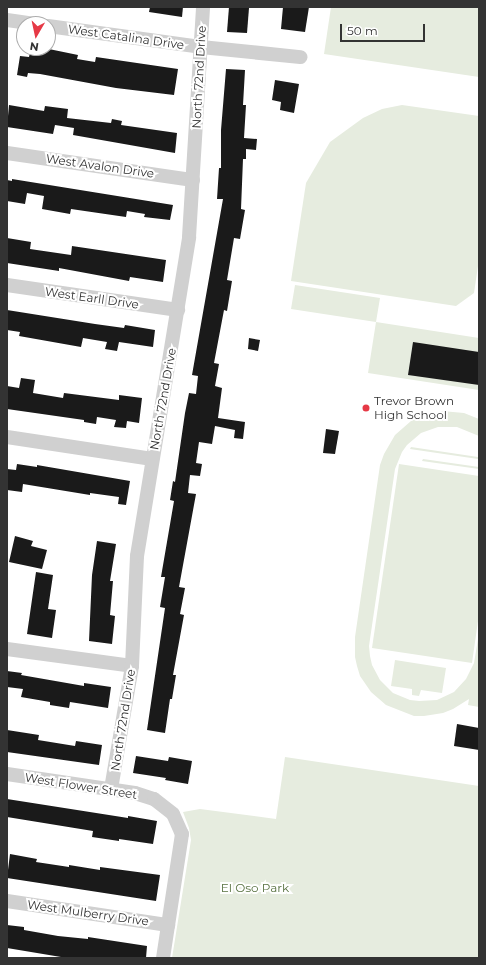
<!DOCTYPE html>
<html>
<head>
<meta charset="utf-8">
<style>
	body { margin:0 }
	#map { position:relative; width:486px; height:965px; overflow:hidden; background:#fff; font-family:Montserrat,sans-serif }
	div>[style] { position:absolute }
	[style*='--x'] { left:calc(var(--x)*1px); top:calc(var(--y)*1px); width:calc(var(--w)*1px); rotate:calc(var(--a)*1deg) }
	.green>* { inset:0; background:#e6ecdf }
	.building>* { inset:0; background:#1a1a1a }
	.minor>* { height:14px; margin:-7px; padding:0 7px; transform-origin:7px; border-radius:7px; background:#d0d0d0 }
	.dots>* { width:11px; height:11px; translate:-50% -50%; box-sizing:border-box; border:2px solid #fff; border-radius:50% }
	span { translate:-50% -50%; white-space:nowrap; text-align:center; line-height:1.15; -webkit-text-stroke:4px #fff; paint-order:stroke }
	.street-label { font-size:12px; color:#333 }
	.poi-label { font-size:12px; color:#333 }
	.left { translate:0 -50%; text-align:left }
	.park-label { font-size:12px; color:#56703f }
	.frame { position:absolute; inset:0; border:8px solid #333; pointer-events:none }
	.north { position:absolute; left:16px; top:16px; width:40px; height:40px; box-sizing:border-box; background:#fff; border:1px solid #adadad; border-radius:50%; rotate:189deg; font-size:11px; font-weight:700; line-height:16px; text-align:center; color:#333 }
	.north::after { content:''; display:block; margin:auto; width:14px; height:18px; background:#e63946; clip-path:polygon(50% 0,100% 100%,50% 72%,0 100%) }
	.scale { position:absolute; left:340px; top:24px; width:85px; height:18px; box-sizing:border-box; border:2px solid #333; border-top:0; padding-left:5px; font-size:12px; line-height:14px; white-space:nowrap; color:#333; -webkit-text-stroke:3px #fff; paint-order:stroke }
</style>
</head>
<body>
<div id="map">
	<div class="green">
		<i style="clip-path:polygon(331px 7px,479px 7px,479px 77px,324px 54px)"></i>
		<i style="clip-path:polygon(402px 105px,479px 116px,479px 259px,474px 293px,456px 306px,291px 281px,306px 183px,330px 142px,363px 118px,382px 109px)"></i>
		<i style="clip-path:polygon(295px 285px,380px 298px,376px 322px,479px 338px,479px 390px,368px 373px,376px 322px,291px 309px)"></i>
		<i style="clip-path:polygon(442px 411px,464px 413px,479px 419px,479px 436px,457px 427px,438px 427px,421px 433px,407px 445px,402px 452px,395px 469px,369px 646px,370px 656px,372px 665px,380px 680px,393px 693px,410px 700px,419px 701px,437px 700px,454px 692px,466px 679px,474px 663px,479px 633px,479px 707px,468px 705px,469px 699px,453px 709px,443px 713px,424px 716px,414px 716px,386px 705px,371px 692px,360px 676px,357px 666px,355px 657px,355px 637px,380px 465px,384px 454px,395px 435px,411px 421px,421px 416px)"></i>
		<i style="clip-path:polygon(411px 447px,478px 457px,478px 459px,410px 449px)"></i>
		<i style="clip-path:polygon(423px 459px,479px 467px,479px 469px,422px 461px)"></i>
		<i style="clip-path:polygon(399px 464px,479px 476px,479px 614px,472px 663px,372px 648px)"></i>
		<i style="clip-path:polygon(395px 660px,446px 668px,442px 693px,421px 690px,419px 696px,412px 695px,412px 689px,391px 686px)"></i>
		<i style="clip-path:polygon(285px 757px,479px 786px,479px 958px,172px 958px,191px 840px,189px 828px,183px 812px,200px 809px,276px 819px)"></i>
	</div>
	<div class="building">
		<i style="clip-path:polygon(150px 7px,183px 7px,182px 17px,149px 12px)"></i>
		<i style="clip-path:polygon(229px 7px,249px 8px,247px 33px,227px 32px)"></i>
		<i style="clip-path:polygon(283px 7px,309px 7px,305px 32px,281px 29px)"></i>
		<i style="clip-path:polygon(31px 48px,44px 48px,78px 55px,77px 59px,95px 62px,96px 57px,178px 69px,174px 95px,116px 88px,40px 74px,28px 73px,27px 77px,17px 75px,20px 56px,29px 57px)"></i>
		<i style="clip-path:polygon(226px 69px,245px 70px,243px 105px,246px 105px,244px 138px,257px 139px,256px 150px,246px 149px,246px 159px,243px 159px,241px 209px,245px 210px,240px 239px,234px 238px,227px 280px,232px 281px,227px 311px,224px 310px,214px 363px,219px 364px,215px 386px,222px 388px,218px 418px,245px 422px,243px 439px,234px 438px,235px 430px,215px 426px,212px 444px,199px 442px,196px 463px,202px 464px,200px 476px,190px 475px,188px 493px,196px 494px,179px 587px,185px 588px,180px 614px,184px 615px,173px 675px,176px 675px,172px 699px,170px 699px,165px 733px,147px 730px,165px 608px,160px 607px,165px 577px,161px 577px,174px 501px,170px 500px,173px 481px,175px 482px,185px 413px,189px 393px,196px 394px,198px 376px,192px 375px,223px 199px,217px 199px,219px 168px,221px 168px,221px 130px)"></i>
		<i style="clip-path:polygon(275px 80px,299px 84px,294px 113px,280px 110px,281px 102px,272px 100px)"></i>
		<i style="clip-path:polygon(9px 105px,44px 111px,45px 106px,68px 109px,67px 118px,111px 123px,112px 119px,122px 121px,121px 125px,177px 133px,175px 153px,73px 135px,74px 128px,55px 125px,53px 134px,7px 127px)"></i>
		<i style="clip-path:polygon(12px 179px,173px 205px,170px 220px,144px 217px,145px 214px,127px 211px,126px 217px,71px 209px,70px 214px,42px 209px,44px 196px,27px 193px,25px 204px,7px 201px,7px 180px,12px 181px)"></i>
		<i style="clip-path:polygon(7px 238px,31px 242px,30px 249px,71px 255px,72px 246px,166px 260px,163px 282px,130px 277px,129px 281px,59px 268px,59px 271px,7px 263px)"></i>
		<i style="clip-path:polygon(7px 310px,95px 324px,124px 328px,125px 325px,155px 330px,153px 347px,119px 342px,117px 351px,105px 349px,107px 342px,83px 338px,81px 347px,19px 336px,20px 332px,7px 330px)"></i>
		<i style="clip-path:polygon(249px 338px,260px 340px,258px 351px,248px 349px)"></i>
		<i style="clip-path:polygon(413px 342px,479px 352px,479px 385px,408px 375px)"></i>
		<i style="clip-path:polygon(21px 378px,35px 380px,33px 393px,63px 398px,64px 393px,119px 400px,119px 395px,142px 398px,139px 423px,127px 421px,126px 428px,114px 427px,116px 420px,97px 417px,96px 424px,84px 422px,84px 420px,7px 409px,7px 386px,19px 388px)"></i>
		<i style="clip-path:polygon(326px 429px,339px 431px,335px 454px,323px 453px)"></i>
		<i style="clip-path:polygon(17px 464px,37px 467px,37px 465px,130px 481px,126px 505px,118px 504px,119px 497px,90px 493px,90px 495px,23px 484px,22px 492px,7px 490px,7px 469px,16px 470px)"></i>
		<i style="clip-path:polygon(15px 536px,33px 541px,31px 546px,47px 550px,42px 569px,9px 562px)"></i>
		<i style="clip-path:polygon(97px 541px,116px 544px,110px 581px,113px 581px,110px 615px,115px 616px,112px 644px,89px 641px,92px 575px)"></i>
		<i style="clip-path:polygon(36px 572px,53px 575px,48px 609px,56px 610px,52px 638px,27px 634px)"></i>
		<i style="clip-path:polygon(7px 671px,22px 673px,21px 675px,84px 686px,84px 683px,111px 687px,108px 708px,70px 702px,69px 708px,50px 705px,50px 702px,21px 697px,23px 689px,7px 687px)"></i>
		<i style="clip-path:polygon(457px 724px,479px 728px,479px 750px,454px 746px)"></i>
		<i style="clip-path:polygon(7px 730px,39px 735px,38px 740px,75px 746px,76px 741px,102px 745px,99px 765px,7px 752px)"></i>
		<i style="clip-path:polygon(136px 756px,168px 761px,169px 757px,192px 761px,188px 784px,165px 780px,166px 778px,133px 773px)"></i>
		<i style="clip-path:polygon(7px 799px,128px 818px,128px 816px,157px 821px,153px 844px,119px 839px,119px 841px,92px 837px,93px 831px,7px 817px)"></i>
		<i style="clip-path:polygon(10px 854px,37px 859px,36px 862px,69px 867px,69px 865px,100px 870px,100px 867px,160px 875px,156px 901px,7px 878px)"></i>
		<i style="clip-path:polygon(7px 925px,24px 927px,24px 930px,58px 936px,88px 939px,88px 937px,147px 946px,146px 958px,67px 958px,7px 948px)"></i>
	</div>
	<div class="minor">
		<i style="--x:7;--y:20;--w:28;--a:8"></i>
		<i style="--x:48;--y:26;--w:154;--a:7.8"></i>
		<i style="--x:201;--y:47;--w:100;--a:5.8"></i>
		<i style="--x:7;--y:153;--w:188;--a:8.3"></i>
		<i style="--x:7;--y:285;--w:173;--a:8.3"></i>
		<i style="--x:7;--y:437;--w:147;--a:8.6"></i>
		<i style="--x:7;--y:649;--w:126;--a:7.7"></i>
		<i style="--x:7;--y:774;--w:129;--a:8.4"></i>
		<i style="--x:135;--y:793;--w:20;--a:18"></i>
		<i style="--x:154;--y:799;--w:24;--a:38"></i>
		<i style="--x:173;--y:814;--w:22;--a:66"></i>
		<i style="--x:182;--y:834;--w:125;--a:98.7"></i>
		<i style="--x:111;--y:789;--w:125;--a:-80.3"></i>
		<i style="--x:132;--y:666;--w:110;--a:-87.4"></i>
		<i style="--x:137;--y:556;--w:323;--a:-80.7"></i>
		<i style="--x:189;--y:237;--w:230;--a:-86.5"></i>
		<i style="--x:7;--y:901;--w:163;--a:8.5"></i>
	</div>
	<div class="dots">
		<i style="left:366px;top:408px;background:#e63946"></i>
	</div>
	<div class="street-label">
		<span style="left:126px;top:37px;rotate:8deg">West Catalina Drive</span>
		<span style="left:199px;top:77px;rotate:-87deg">North 72nd Drive</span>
		<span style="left:100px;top:166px;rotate:8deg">West Avalon Drive</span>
		<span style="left:92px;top:298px;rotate:8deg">West Earll Drive</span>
		<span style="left:163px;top:399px;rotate:-80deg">North 72nd Drive</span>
		<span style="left:123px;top:720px;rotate:-81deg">North 72nd Drive</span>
		<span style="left:81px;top:786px;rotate:9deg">West Flower Street</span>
		<span style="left:88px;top:913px;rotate:8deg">West Mulberry Drive</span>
	</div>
	<div class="poi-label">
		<span class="left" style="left:374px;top:408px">Trevor Brown<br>High School</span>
	</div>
	<div class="park-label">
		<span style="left:255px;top:888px">El Oso Park</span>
	</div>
	<div class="frame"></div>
	<div class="north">N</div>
	<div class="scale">50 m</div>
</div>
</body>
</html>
